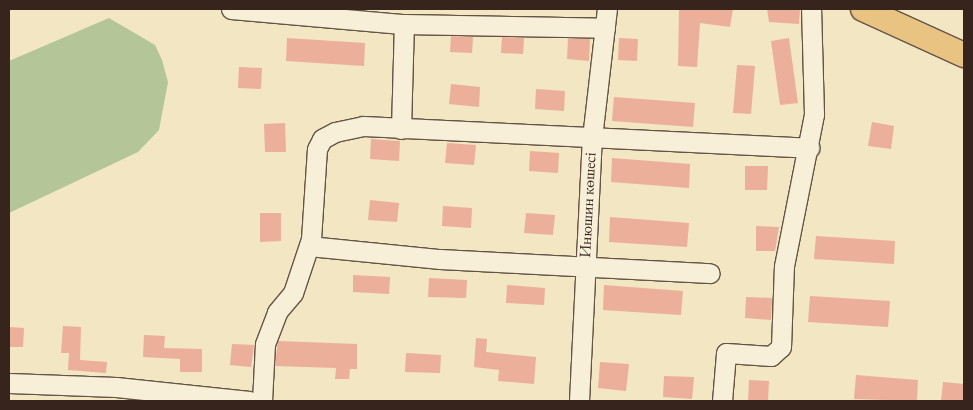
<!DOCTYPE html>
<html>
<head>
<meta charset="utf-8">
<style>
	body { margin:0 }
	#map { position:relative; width:973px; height:410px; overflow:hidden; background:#f2e6c3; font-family:"EB Garamond",serif }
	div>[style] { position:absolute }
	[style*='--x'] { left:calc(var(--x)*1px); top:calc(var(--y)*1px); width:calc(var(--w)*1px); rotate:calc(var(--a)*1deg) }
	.green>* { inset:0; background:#b4c698 }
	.building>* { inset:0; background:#ebaf9a }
	.roads { filter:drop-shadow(1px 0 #655446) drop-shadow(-1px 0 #655446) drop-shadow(0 1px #655446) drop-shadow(0 -1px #655446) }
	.minor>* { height:19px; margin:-9.5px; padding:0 9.5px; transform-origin:9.5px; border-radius:9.5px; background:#f7efd8 }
	.major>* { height:24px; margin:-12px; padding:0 12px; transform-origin:12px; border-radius:12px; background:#e9c382 }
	span { translate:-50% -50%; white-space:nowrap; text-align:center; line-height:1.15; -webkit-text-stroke:4.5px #f7efd8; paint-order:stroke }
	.street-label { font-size:16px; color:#36241d }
	.frame { position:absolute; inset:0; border:10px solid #36241d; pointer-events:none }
</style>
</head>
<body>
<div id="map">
	<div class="green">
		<i style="clip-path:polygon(109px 18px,155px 45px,162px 60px,168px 82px,159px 130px,138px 152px,9px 213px,9px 61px)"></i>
	</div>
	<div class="building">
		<i style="clip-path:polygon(679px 9px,733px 9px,730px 27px,700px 23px,697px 67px,678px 66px)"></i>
		<i style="clip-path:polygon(767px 9px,800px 9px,799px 24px,769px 22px)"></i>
		<i style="clip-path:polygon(451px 36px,473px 37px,472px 53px,450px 52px)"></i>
		<i style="clip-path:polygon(502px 37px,524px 38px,523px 54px,501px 53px)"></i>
		<i style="clip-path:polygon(287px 38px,365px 43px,364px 66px,286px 61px)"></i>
		<i style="clip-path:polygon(619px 38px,638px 39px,637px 61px,618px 60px)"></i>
		<i style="clip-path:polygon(789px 38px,798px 103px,780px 105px,771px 41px)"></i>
		<i style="clip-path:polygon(568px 39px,590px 39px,589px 61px,567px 59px)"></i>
		<i style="clip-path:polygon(737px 65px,755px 66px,751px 114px,733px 113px)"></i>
		<i style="clip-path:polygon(239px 67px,262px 68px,261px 89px,238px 88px)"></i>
		<i style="clip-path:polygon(451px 84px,480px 87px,479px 107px,449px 104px)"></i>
		<i style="clip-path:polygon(536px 89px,565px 91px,564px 111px,535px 109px)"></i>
		<i style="clip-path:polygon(614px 97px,695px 103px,693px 127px,612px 121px)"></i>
		<i style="clip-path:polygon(872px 122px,894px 126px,891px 149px,868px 146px)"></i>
		<i style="clip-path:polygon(285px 123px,286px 152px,265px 152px,264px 124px)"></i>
		<i style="clip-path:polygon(371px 139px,400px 141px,399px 161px,370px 159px)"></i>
		<i style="clip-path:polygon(447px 143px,476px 145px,474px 165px,445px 163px)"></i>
		<i style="clip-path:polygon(530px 151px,559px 153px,558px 173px,529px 171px)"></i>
		<i style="clip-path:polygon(612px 158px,690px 164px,689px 188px,611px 182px)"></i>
		<i style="clip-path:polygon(745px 166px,768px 166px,767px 190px,745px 190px)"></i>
		<i style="clip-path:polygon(370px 200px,399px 203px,397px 222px,368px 220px)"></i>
		<i style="clip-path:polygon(443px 206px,472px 208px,471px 228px,442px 226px)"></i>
		<i style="clip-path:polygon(260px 213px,281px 213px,281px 241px,260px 242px)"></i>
		<i style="clip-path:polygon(526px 213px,555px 215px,553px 235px,524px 233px)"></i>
		<i style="clip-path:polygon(610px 217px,689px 223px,687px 247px,609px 242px)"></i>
		<i style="clip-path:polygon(756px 226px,779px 227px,775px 251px,756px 251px)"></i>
		<i style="clip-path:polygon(816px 236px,895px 241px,894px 264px,814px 259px)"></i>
		<i style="clip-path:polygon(353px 275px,390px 277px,389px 294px,353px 292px)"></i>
		<i style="clip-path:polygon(429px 278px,467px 280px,466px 298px,428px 297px)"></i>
		<i style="clip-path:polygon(507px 285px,545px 288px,544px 305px,506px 303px)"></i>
		<i style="clip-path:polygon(604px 285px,683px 291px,681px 315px,603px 310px)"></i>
		<i style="clip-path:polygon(810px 296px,890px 301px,888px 327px,808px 322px)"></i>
		<i style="clip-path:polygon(746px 297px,772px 298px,771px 320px,745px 318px)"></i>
		<i style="clip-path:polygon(63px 326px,81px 327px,80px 360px,107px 362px,106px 373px,68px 370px,69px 353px,61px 353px)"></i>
		<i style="clip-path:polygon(9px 327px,24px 328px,23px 347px,9px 347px)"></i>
		<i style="clip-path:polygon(144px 335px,165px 336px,164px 348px,202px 349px,202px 372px,180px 372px,180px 359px,143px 357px)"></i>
		<i style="clip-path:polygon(476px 338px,487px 339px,486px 352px,536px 357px,534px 384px,498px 381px,499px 370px,474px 367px)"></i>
		<i style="clip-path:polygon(278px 341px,357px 344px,357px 369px,350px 369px,349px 379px,335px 379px,336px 368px,275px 366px)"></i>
		<i style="clip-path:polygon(232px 344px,254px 345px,251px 367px,230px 365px)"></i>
		<i style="clip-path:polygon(406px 353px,441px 355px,440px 373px,405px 372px)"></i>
		<i style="clip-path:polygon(600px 362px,629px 364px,626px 391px,598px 388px)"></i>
		<i style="clip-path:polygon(856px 375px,918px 380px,917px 401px,854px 399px)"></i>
		<i style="clip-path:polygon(664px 376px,694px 377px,692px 399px,663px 397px)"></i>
		<i style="clip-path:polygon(749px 380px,769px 381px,768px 401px,748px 401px)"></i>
		<i style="clip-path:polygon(943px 382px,964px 384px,964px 401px,941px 401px)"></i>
	</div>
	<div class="roads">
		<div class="minor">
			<i style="--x:231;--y:9;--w:174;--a:5"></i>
			<i style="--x:404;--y:24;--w:201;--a:1.1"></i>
			<i style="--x:401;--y:129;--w:105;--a:-88.4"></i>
			<i style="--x:309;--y:246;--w:132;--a:5.7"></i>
			<i style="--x:440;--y:259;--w:270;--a:3"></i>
			<i style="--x:9;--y:383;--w:107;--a:2.1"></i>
			<i style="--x:116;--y:387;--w:134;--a:6"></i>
			<i style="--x:262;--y:401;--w:57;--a:-87"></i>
			<i style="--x:265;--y:344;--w:34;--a:-69"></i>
			<i style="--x:277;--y:312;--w:25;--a:-50"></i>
			<i style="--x:293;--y:293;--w:57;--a:-71.6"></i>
			<i style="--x:311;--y:239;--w:90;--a:-86.2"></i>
			<i style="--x:317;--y:149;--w:11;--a:-63"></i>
			<i style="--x:322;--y:139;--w:15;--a:-28"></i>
			<i style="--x:335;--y:132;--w:29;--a:-12"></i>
			<i style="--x:363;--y:126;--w:447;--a:2.8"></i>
			<i style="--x:579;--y:401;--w:263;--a:-87.2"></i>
			<i style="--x:592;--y:138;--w:130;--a:-83.4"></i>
			<i style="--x:722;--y:401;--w:48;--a:-85.2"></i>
			<i style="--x:726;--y:353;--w:45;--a:3.8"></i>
			<i style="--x:771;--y:356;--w:13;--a:-42"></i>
			<i style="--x:781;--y:347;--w:81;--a:-87.9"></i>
			<i style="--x:784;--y:266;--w:155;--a:-78.8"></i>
			<i style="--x:814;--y:114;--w:105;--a:-91.6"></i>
		</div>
		<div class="major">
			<i style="--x:863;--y:9;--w:111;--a:24.5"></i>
		</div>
	</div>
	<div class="street-label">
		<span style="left:588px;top:205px;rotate:-87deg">Инюшин көшесі</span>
	</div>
	<div class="frame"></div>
</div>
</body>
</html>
